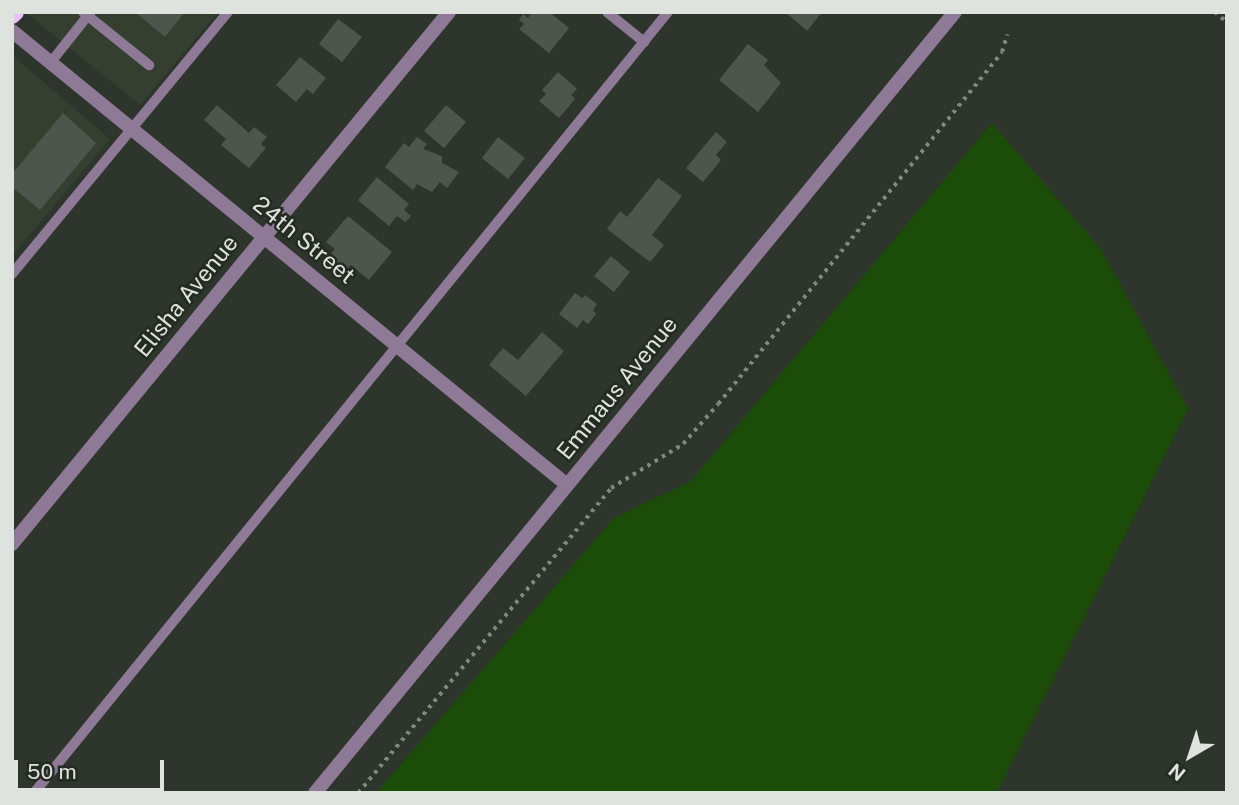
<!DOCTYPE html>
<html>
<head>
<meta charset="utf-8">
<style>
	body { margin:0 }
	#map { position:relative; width:1239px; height:805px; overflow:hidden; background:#2e352c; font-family:"Public Sans",sans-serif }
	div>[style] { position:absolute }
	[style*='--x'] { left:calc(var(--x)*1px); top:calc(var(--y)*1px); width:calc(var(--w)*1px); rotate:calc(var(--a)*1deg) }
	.built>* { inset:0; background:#343f30 }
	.green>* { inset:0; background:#1b4c08 }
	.building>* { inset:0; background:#4e554c }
	.path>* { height:3.5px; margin-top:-1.75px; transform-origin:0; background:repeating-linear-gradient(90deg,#828880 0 3.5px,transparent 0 8.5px) }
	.service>* { height:10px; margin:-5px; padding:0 5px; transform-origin:5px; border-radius:5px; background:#8e7a97 }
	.minor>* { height:14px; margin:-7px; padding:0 7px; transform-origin:7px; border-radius:7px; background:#8e7a97 }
	.primary>* { height:18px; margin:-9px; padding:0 9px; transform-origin:9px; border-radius:9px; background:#e9c0fd }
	span { translate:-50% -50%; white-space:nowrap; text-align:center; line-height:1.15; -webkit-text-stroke:5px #242b22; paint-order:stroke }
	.street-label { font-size:23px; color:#dee3dd }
	.frame { position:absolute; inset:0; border:14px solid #dee3dd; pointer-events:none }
	.north { position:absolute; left:1155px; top:721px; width:70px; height:70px; -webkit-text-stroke:5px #242b22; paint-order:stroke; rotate:219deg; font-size:19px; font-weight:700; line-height:28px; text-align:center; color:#dee3dd }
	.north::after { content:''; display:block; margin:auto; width:24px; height:32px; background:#dee3dd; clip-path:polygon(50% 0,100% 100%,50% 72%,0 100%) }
	.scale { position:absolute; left:14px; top:760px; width:150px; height:32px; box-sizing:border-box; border:4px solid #dee3dd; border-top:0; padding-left:9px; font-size:21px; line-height:24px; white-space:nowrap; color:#dee3dd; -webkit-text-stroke:5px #242b22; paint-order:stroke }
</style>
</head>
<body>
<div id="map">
	<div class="built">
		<i style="clip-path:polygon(25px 12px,218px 12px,140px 105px)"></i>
		<i style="clip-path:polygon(12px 55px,110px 139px,12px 256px)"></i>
	</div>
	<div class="green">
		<i style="clip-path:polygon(992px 123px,1101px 249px,1188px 409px,997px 793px,376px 793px,614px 518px,691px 481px)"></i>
	</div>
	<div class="building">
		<i style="clip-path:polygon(135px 12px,185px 12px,165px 37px)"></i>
		<i style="clip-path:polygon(532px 12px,549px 12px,569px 28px,549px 53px,519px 29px,524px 24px,519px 20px,523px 14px,528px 18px)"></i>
		<i style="clip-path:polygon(785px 12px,822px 12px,807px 31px)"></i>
		<i style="clip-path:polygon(338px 19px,362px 37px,342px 62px,319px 44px)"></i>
		<i style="clip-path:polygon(748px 44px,768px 60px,764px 65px,781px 83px,758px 112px,719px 80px)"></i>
		<i style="clip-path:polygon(300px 57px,326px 78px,313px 94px,307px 89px,296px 102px,276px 85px)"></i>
		<i style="clip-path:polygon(558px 72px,577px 89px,571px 95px,575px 99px,559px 118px,539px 101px,546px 94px,542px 90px)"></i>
		<i style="clip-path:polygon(217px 105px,249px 133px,254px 127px,267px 137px,261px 144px,266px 148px,249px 168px,221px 145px,226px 139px,204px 120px)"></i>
		<i style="clip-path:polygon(446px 105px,466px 122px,444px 148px,424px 131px)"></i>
		<i style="clip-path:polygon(63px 113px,96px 143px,40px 210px,12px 187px,12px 174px)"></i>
		<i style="clip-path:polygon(716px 132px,727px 142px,716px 155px,721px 160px,703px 182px,686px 168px)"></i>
		<i style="clip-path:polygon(417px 137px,427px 144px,423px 149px,442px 156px,442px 163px,459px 172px,447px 188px,440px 182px,432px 192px,417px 184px,413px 190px,385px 167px,404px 143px,409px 147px)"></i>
		<i style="clip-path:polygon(498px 137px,525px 158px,508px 179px,482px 158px)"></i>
		<i style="clip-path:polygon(377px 177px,409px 204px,404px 210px,411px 216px,405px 222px,397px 216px,389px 226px,358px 200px)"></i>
		<i style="clip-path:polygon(658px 178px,682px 196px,652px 235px,664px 245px,650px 262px,607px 229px,620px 211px,627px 217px)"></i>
		<i style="clip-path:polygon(348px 216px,392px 252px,369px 280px,351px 265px,346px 271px,328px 257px,335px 249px,326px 242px)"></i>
		<i style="clip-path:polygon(611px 256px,630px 272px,614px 292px,594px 276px)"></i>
		<i style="clip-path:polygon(575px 293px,582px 298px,585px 295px,597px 304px,593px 310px,596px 314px,588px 324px,583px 320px,577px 328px,559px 314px)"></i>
		<i style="clip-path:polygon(542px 332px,564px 351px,526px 396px,489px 365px,503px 348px,518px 360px)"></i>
	</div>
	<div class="path">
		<i style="--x:1215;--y:12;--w:16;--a:40"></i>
		<i style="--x:358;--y:793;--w:396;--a:-50.3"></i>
		<i style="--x:611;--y:488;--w:84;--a:-31.4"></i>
		<i style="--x:683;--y:444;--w:53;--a:-48.8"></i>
		<i style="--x:718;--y:404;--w:452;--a:-51.1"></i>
		<i style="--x:1002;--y:52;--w:18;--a:-74"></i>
	</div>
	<div class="service">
		<i style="--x:83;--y:12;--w:85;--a:38.8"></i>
		<i style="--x:607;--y:12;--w:48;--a:39"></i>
		<i style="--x:51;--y:62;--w:63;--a:-51.5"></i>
		<i style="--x:12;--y:274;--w:340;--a:-50.5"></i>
		<i style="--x:34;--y:793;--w:1006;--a:-50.93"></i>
	</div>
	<div class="minor">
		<i style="--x:12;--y:31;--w:717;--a:39.28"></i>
		<i style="--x:12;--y:544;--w:688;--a:-50.6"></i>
		<i style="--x:315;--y:793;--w:1010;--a:-50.67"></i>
	</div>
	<div class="primary">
		<i style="--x:12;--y:15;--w:4;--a:-45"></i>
	</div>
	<div class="street-label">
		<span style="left:304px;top:240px;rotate:39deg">24th Street</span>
		<span style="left:186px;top:296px;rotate:-51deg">Elisha Avenue</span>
		<span style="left:617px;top:388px;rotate:-51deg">Emmaus Avenue</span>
	</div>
	<div class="frame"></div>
	<div class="north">N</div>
	<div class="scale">50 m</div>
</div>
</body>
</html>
